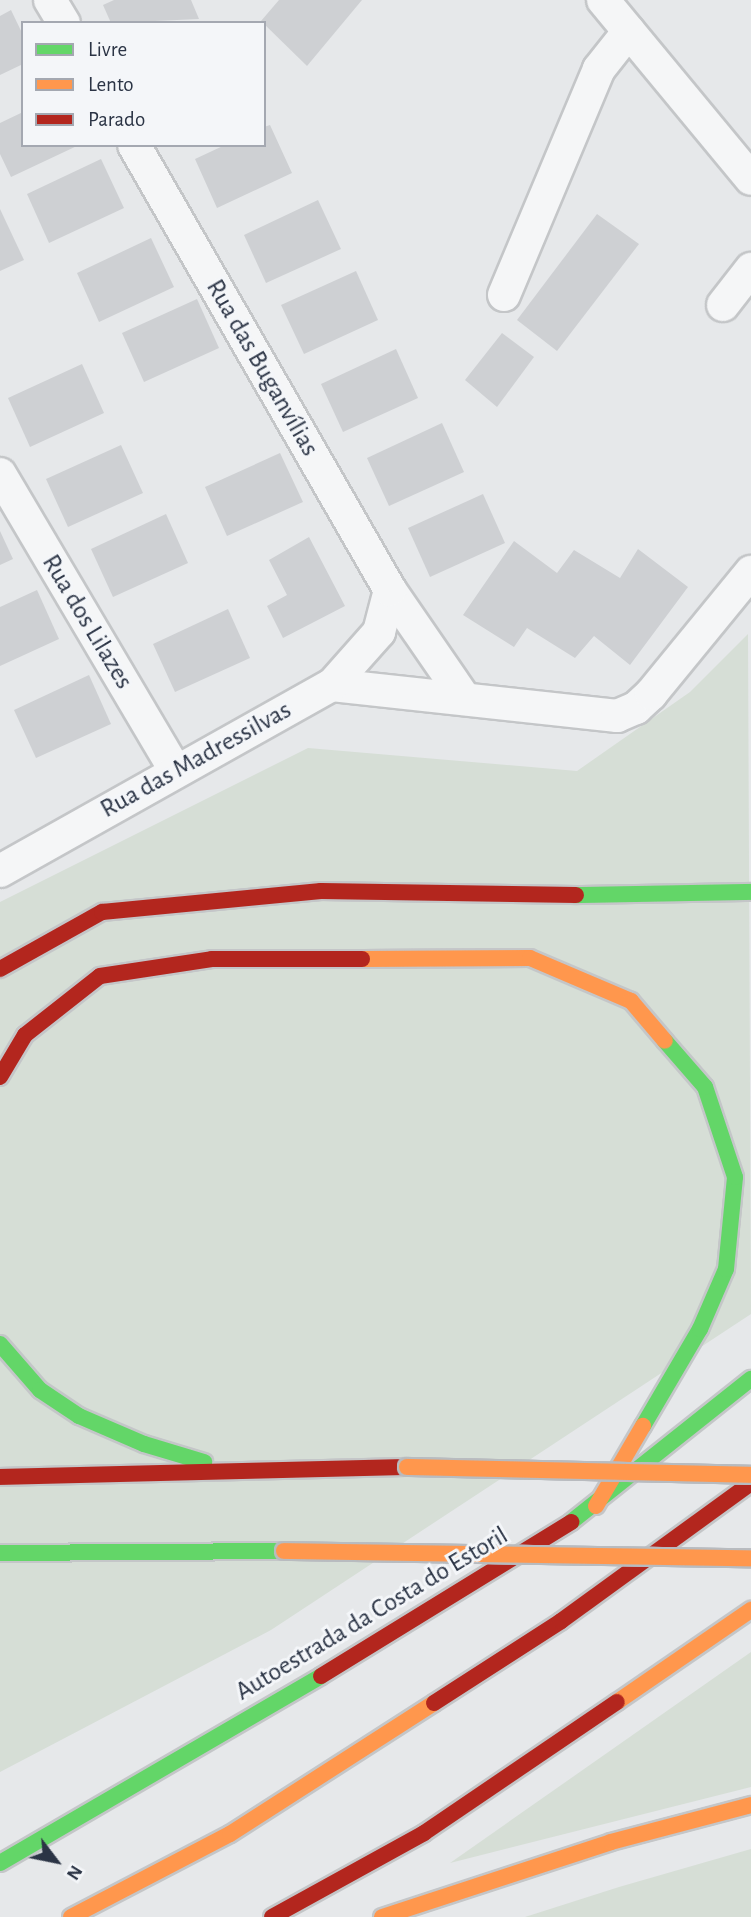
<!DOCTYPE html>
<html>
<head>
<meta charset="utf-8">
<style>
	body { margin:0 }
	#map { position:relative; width:751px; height:1917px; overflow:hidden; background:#e6e8ea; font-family:"Alegreya Sans",sans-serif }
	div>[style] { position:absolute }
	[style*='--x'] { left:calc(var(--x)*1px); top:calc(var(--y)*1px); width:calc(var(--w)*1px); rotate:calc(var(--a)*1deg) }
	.green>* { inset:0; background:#d6ded6 }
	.building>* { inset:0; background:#ced0d3 }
	.roads { filter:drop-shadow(2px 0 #c4c6c8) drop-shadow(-2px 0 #c4c6c8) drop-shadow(0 2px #c4c6c8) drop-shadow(0 -2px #c4c6c8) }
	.street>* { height:32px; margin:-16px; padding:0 16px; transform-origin:16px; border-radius:16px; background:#f5f6f7 }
	.fast>* { height:16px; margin:-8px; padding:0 8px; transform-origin:8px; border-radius:8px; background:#63d668 }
	.slow>* { height:16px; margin:-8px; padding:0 8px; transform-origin:8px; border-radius:8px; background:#ff974d }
	.jam>* { height:16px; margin:-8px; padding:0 8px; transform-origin:8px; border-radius:8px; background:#b3261e }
	.bridges { filter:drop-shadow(2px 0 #b8bbbf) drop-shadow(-2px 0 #b8bbbf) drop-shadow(0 2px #b8bbbf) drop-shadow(0 -2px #b8bbbf) }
	.slow-bridge>* { height:16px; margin:-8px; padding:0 8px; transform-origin:8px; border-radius:8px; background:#ff974d }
	span { translate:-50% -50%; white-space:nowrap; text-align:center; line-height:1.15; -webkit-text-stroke:6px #f4f6f9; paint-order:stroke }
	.street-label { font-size:26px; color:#2b3445 }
	.legend { position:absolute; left:21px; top:21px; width:245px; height:126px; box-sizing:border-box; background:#f4f6f9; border:2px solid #a4a8b1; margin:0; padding:9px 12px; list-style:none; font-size:21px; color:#2b3445 }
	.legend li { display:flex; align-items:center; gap:14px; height:35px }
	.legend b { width:35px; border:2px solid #a4a8b1 }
	.north { position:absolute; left:21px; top:1826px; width:70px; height:70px; -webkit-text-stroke:5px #f4f6f9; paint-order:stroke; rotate:122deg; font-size:19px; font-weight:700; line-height:28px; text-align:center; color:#2b3445 }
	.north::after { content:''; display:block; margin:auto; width:24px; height:32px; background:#2b3445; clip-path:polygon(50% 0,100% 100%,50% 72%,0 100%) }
</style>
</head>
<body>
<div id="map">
	<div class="green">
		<i style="clip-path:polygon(748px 634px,751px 1314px,271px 1630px,0 1772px,0 902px,308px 748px,577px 771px,690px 692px)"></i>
		<i style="clip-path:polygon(751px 1652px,751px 1787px,450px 1863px)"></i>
		<i style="clip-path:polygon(751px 1849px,751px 1917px,525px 1917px,619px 1887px)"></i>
	</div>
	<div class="building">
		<i style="clip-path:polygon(114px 0,191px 0,199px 19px,111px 23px,103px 5px)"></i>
		<i style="clip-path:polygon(279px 0,362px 0,307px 66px,261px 21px)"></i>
		<i style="clip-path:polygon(11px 10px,23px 35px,23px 64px,0 75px,0 16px)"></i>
		<i style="clip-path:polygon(23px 112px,23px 145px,79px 145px,11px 177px,0 154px,0 123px)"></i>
		<i style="clip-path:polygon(270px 125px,292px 173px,217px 208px,195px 159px,225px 145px,264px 145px,264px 127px)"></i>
		<i style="clip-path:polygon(101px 159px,124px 208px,49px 243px,27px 194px)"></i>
		<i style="clip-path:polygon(318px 200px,341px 249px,266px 283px,244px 235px)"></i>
		<i style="clip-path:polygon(0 209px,24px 260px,0 271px)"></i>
		<i style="clip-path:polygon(597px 214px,639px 244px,557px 351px,517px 320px)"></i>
		<i style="clip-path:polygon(151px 238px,174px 287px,99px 322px,77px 273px)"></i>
		<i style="clip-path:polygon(356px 271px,378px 320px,304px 354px,281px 305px)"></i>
		<i style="clip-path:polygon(197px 299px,219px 348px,144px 382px,122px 333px)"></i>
		<i style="clip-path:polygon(502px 333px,534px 357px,497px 407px,465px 380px)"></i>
		<i style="clip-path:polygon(396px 349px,418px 398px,343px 432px,321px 384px)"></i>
		<i style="clip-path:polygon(82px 364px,104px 413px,30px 447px,8px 398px)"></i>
		<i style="clip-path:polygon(442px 423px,464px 472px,389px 506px,367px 458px)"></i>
		<i style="clip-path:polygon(121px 445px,143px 493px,68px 527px,46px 479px)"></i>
		<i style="clip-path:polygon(280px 453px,303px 502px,227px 536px,205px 487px)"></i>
		<i style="clip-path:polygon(483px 494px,505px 543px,430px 577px,408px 528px)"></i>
		<i style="clip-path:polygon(166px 514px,188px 563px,113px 597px,91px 549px)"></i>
		<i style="clip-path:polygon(0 531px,13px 559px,0 565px)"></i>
		<i style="clip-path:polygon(309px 537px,345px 606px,283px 638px,267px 606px,287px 595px,269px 560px)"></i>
		<i style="clip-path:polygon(514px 541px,557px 573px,574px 550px,620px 578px,638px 549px,688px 587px,630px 665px,594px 636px,575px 658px,527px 628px,514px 647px,463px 615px)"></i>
		<i style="clip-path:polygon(37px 590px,59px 639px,0 666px,0 607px)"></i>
		<i style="clip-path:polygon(228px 609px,250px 658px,175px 692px,153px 644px)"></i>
		<i style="clip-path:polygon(89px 675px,111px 724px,36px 758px,14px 710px)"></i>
	</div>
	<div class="roads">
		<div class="street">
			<i style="--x:50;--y:0;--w:27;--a:59"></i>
			<i style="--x:603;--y:0;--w:232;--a:50.4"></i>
			<i style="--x:504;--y:295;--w:245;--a:-67.2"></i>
			<i style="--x:599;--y:69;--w:48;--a:-51.7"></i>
			<i style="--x:723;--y:305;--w:46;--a:-52.1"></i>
			<i style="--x:0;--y:474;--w:344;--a:59.4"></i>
			<i style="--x:390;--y:590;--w:132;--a:55.5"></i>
			<i style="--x:332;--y:685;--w:287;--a:6.2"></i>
			<i style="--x:617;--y:716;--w:21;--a:-23"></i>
			<i style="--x:636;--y:708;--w:21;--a:-43"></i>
			<i style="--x:651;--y:694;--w:158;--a:-50.7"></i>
			<i style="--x:0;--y:871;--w:381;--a:-29.3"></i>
			<i style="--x:332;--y:685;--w:71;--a:-48.4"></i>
			<i style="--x:379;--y:632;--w:43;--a:-75.3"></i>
			<i style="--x:390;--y:590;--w:513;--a:-119.91"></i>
		</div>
		<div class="fast">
			<i style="--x:576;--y:895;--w:175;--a:-1"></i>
			<i style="--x:0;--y:1344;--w:61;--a:49"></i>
			<i style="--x:40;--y:1390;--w:47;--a:33.7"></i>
			<i style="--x:79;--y:1416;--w:71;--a:23.3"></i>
			<i style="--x:144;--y:1444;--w:63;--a:16.7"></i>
			<i style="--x:643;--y:1426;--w:113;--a:-59.6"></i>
			<i style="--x:700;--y:1329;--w:65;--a:-66.6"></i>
			<i style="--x:726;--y:1269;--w:92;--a:-84.4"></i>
			<i style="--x:735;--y:1177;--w:95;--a:-108.4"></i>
			<i style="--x:705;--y:1087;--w:61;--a:-131"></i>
			<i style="--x:571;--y:1522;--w:230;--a:-38.5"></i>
			<i style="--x:0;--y:1553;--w:284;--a:-0.4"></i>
			<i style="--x:0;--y:1863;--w:371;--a:-30.2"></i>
		</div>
		<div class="slow">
			<i style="--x:362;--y:959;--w:168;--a:-0.3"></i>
			<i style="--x:530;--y:958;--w:110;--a:23.1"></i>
			<i style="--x:631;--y:1001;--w:52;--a:49.6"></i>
			<i style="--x:596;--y:1506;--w:93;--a:-59.6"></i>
			<i style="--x:617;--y:1702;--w:163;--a:-34.5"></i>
			<i style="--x:71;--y:1917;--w:179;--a:-27.6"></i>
			<i style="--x:230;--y:1834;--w:242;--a:-32.7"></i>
			<i style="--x:382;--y:1917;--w:241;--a:-18.1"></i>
			<i style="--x:611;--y:1842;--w:145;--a:-14.8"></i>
		</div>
		<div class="jam">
			<i style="--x:0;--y:969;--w:117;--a:-29.2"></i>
			<i style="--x:102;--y:912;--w:220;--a:-5.5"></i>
			<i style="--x:321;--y:891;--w:255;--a:0.9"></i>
			<i style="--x:0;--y:1077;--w:49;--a:-59.2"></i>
			<i style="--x:25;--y:1035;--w:95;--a:-38.2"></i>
			<i style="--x:100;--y:976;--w:113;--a:-8.6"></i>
			<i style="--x:212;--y:959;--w:150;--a:0"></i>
			<i style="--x:0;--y:1477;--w:407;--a:-1.4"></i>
			<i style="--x:321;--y:1676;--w:294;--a:-31.6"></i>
			<i style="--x:434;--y:1703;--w:151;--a:-32.8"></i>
			<i style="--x:561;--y:1621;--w:235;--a:-36"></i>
			<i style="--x:272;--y:1917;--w:174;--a:-28.9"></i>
			<i style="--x:424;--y:1833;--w:233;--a:-34.2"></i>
		</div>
	</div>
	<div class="bridges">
		<div class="slow-bridge">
			<i style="--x:407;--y:1467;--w:344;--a:1.3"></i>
			<i style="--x:284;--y:1551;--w:467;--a:0.9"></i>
		</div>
	</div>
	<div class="street-label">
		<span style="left:262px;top:368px;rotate:60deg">Rua das Buganvílias</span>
		<span style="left:87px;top:622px;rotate:59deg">Rua dos Lilazes</span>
		<span style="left:196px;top:760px;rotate:-29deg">Rua das Madressilvas</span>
		<span style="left:372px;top:1614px;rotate:-31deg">Autoestrada da Costa do Estoril</span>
	</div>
	<ul class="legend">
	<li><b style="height:9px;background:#63d668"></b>Livre</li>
	<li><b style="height:9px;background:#ff974d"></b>Lento</li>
	<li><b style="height:9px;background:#b3261e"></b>Parado</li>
	</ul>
	<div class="north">N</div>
</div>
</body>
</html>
